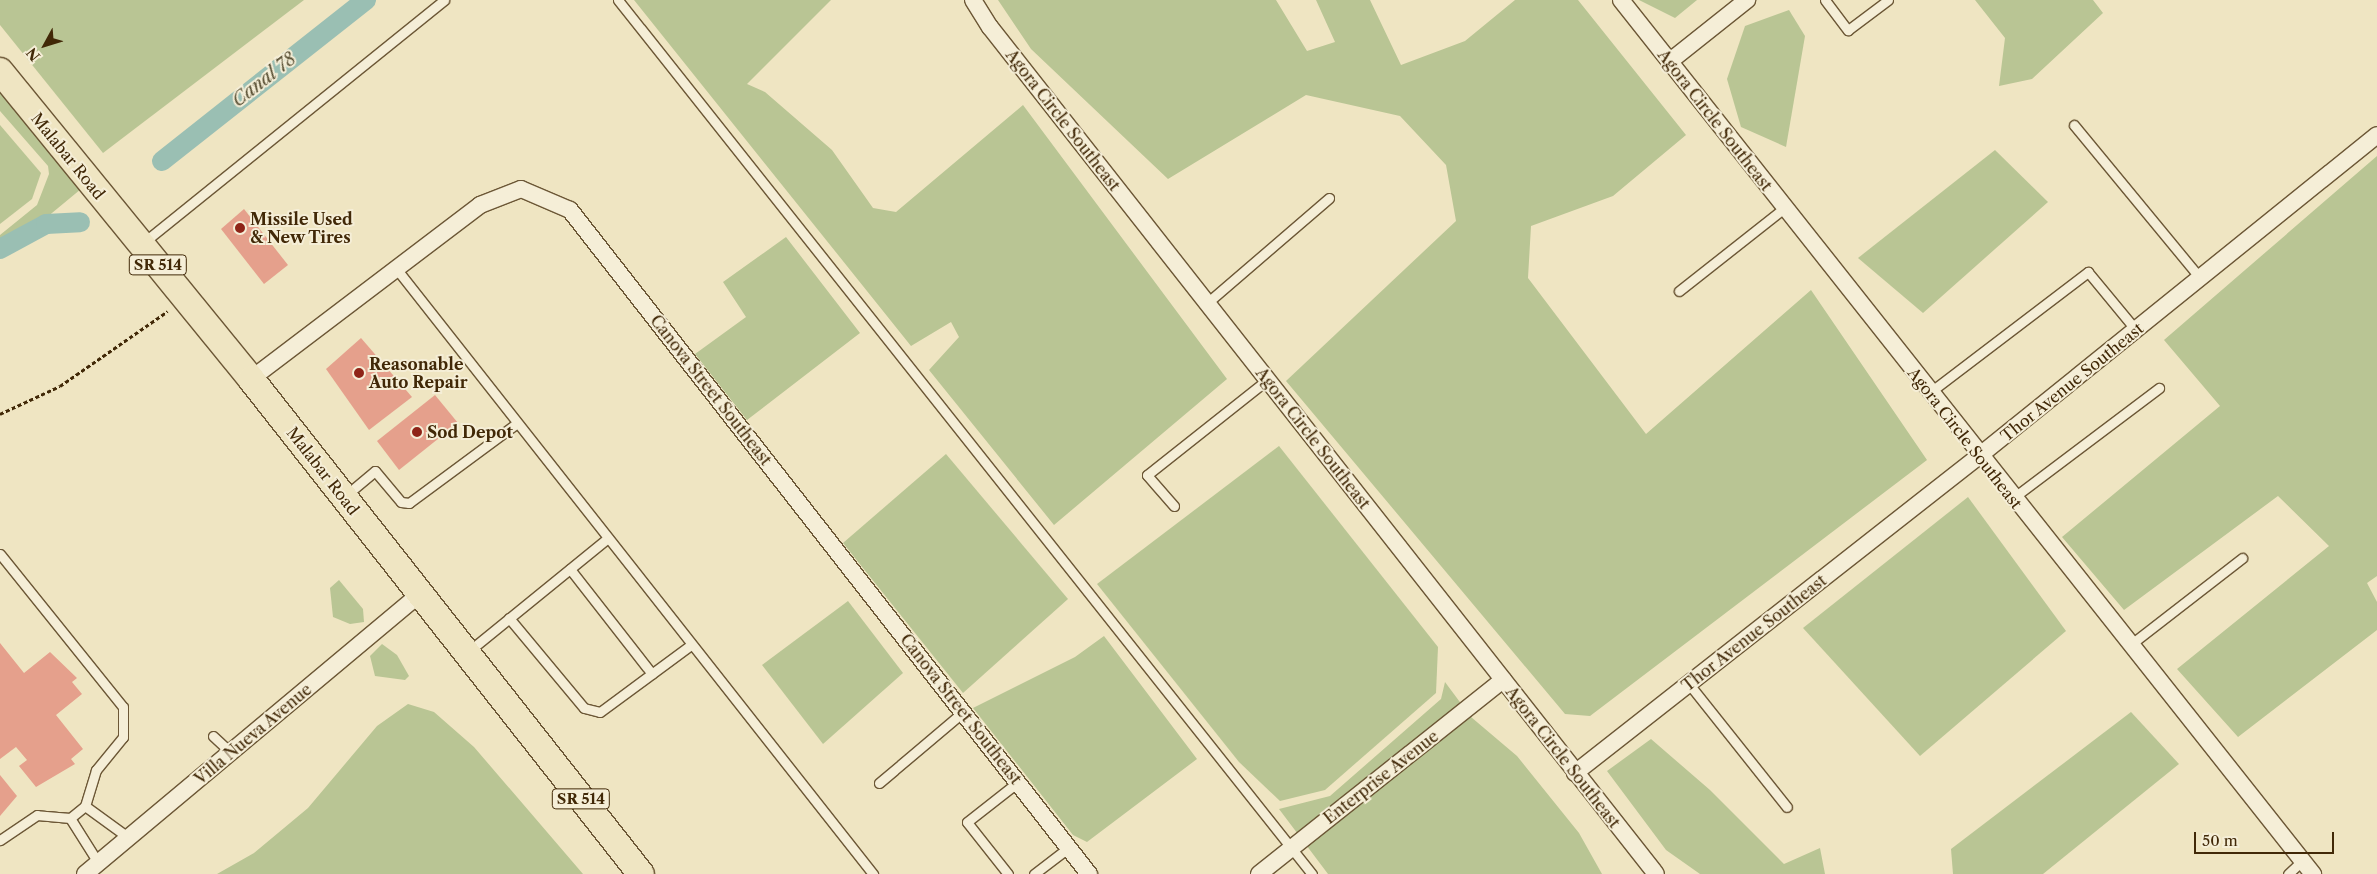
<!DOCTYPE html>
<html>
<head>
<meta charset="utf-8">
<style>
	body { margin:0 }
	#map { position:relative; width:2377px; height:874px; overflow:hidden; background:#efe5c2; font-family:"Libre Caslon Text",serif }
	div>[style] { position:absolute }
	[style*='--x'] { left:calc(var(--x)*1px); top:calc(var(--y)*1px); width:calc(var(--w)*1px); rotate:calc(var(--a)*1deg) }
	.green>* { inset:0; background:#b9c594 }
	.canal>* { height:20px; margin:-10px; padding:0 10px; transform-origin:10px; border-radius:10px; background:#9abfb3 }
	.building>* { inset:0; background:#e5a08c }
	.path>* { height:3px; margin-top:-1.5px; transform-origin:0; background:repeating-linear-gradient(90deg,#412807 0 4px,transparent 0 6.5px) }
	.roads { filter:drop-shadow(1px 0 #6c5736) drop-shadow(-1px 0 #6c5736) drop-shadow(0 1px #6c5736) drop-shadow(0 -1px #6c5736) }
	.service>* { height:9px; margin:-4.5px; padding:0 4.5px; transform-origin:4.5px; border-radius:4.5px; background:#f5eed7 }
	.minor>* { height:16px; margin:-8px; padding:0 8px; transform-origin:8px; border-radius:8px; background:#f5eed7 }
	.primary>* { height:26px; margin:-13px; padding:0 13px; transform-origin:13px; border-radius:13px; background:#efe5c2 }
	.dots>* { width:14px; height:14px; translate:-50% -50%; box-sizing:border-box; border:2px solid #f5eed7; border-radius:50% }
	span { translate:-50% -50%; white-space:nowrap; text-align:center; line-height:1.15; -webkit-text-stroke:4px #f5eed7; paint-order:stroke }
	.shield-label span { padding:1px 4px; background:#f5eed7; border:1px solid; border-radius:4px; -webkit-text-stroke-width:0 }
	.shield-label { font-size:15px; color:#412807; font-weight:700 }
	.street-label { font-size:16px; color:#412807 }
	.poi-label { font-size:16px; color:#412807; font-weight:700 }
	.left { translate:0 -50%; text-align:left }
	.water-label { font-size:18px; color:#574e32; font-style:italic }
	.north { position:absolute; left:20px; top:20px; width:50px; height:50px; -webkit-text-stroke:4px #f5eed7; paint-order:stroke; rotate:231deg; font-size:14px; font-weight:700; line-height:20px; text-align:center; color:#412807 }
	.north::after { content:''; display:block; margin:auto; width:18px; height:22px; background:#412807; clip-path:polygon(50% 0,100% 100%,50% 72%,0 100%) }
	.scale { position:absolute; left:2194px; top:832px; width:140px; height:22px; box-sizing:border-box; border:2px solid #412807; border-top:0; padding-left:6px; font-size:15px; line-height:18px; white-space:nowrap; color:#412807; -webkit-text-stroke:4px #f5eed7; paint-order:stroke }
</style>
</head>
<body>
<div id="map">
	<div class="green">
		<i style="clip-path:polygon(0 0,304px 0,103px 153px,0 25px)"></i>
		<i style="clip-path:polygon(634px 0,831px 0,747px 84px,765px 92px,832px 150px,873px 208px,896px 212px,1023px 105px,1227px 379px,1054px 525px,929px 370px,959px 337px,951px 322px,911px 346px)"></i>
		<i style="clip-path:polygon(998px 0,1276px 0,1307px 51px,1335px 42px,1316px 0,1370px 0,1401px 65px,1465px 41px,1515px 0,1578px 0,1686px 135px,1613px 196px,1531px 226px,1528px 278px,1646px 434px,1811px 290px,1927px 460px,1590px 716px,1565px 714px,1286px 381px,1456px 221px,1446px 165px,1400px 116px,1306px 95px,1168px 179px,1031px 49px)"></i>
		<i style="clip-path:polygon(1639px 0,1697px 0,1675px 18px)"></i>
		<i style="clip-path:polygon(1975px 0,2093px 0,2103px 13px,2032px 79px,1999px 86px,2005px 38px)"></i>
		<i style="clip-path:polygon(1789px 10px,1805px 36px,1786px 147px,1741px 127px,1727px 79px,1745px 26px)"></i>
		<i style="clip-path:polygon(0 89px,81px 189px,0 256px,0 235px,37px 205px,49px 174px,48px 166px,0 111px)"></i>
		<i style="clip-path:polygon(0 125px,41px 173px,32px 199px,0 224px)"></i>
		<i style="clip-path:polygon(1995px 150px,2048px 202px,1923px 313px,1858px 258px)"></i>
		<i style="clip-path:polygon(2377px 156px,2377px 576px,2367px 583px,2377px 602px,2377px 630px,2238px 737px,2177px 669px,2329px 546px,2278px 496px,2124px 610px,2062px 537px,2220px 406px,2164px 340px)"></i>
		<i style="clip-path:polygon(786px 237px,860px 333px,747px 420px,695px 354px,746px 317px,723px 282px)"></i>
		<i style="clip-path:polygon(1279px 446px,1438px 647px,1436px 693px,1325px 790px,1280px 801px,1239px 762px,1097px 584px)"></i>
		<i style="clip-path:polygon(946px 454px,1068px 599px,963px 693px,843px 543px)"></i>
		<i style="clip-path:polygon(1968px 497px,2066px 631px,1920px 756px,1803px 628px)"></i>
		<i style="clip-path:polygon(339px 580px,363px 609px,364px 622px,350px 624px,333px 617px,330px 588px)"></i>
		<i style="clip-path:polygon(848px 601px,903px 673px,823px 744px,762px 665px)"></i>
		<i style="clip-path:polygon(1104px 636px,1197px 759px,1087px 842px,1073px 835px,973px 708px,1075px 657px)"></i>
		<i style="clip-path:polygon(382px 644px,397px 655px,409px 676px,405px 680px,375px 676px,370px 656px)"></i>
		<i style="clip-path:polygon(1445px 682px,1471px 717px,1517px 756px,1579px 833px,1602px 874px,1328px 874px,1279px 809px,1330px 796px,1441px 699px)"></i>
		<i style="clip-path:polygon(408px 704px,434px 712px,474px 747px,583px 874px,217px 874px,254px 853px,308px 808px,377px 726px)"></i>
		<i style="clip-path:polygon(2131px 712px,2179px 764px,2043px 874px,1953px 874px,1951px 849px)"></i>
		<i style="clip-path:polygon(1651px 739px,1710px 790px,1784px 864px,1820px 848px,1825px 874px,1700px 874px,1666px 850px,1607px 771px)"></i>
	</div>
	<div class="canal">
		<i style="--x:162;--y:161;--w:260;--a:-38.3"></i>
		<i style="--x:0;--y:249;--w:52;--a:-28.5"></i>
		<i style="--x:46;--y:224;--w:34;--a:-3"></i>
	</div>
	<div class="building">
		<i style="clip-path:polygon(244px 209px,288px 265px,264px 284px,221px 229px)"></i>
		<i style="clip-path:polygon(361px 338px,412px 397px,369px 430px,326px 369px)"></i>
		<i style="clip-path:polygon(435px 395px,458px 423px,399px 470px,377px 441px)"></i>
		<i style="clip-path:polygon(0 643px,24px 673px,50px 652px,77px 678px,72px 682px,82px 694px,56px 715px,83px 749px,71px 759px,75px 764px,36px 787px,19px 766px,27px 760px,16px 747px,0 759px)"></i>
		<i style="clip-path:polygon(0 775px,17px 796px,0 816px)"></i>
	</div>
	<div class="path">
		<i style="--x:0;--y:414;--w:66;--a:-25"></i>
		<i style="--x:60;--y:386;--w:131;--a:-34.8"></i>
	</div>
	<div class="roads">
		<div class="service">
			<i style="--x:618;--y:0;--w:1116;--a:51.55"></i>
			<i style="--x:1825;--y:0;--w:38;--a:53"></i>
			<i style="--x:1848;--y:30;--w:50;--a:-36.9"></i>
			<i style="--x:2074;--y:125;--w:198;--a:50.5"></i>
			<i style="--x:143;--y:243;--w:387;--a:-38.9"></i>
			<i style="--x:395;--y:267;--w:773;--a:51.78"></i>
			<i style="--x:1679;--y:291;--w:134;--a:-38.3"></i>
			<i style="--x:1207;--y:303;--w:161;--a:-40.7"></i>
			<i style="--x:1929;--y:393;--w:200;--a:-37.3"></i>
			<i style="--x:2088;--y:272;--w:75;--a:50.4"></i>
			<i style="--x:345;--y:496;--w:39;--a:-40"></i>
			<i style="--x:375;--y:471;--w:40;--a:50"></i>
			<i style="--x:401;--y:502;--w:8;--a:7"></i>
			<i style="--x:409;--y:503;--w:134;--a:-36.5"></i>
			<i style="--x:2013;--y:498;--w:183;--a:-37"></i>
			<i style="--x:1174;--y:506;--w:41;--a:-131.1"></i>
			<i style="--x:1147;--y:475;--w:153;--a:-38.4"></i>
			<i style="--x:0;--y:554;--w:196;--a:51.2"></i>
			<i style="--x:123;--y:707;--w:30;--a:90"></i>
			<i style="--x:123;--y:737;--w:43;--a:129.3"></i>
			<i style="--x:96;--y:770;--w:38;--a:107"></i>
			<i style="--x:85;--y:806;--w:19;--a:141"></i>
			<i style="--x:70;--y:818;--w:33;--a:-175"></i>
			<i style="--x:37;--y:815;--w:45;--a:146"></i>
			<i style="--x:570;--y:569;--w:133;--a:52"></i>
			<i style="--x:509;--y:618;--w:117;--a:50.2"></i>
			<i style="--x:584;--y:708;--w:16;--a:14"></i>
			<i style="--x:600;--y:712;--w:113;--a:-36.4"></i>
			<i style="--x:2130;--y:645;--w:142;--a:-37.8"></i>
			<i style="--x:469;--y:651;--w:179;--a:-39.1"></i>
			<i style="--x:1689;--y:684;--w:157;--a:51.5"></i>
			<i style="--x:213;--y:736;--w:25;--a:43"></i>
			<i style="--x:879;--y:783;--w:110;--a:-40.2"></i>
			<i style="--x:85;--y:806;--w:54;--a:36"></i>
			<i style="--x:70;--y:818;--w:54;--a:57.8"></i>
			<i style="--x:1008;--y:874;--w:66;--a:-128.3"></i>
			<i style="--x:967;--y:822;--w:65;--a:-38.1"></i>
			<i style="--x:1034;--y:874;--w:43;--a:-37.4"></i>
			<i style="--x:2288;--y:874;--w:19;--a:-43"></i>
		</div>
		<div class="minor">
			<i style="--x:973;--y:0;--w:32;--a:58"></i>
			<i style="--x:990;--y:27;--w:1077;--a:51.82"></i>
			<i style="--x:1621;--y:0;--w:1115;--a:51.63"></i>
			<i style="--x:1669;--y:62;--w:100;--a:-38.5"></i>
			<i style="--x:251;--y:379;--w:288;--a:-37.2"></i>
			<i style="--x:480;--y:205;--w:44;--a:-21.3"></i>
			<i style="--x:521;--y:189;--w:53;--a:23.2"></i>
			<i style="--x:570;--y:210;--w:843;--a:51.99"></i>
			<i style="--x:1575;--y:773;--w:514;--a:-38.12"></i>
			<i style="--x:1979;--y:456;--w:511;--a:-38.89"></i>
			<i style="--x:85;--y:874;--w:437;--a:-39.9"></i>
			<i style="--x:1259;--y:874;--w:312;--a:-38.5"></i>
		</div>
		<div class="primary">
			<i style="--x:0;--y:71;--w:397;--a:50.8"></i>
			<i style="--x:251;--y:379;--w:630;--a:51.77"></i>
		</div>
	</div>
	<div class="dots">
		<i style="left:240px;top:228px;background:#8f2418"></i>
		<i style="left:359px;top:373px;background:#8f2418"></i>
		<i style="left:417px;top:432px;background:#8f2418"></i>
	</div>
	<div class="shield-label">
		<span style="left:158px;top:265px">SR 514</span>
		<span style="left:581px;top:799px">SR 514</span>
	</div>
	<div class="street-label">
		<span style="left:1063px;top:120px;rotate:52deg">Agora Circle Southeast</span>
		<span style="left:1715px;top:120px;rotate:52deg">Agora Circle Southeast</span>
		<span style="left:68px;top:156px;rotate:51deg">Malabar Road</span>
		<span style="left:2072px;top:382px;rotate:-39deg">Thor Avenue Southeast</span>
		<span style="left:711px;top:390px;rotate:52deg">Canova Street Southeast</span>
		<span style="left:1313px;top:438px;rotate:52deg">Agora Circle Southeast</span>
		<span style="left:1965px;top:438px;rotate:52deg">Agora Circle Southeast</span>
		<span style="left:323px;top:471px;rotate:52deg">Malabar Road</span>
		<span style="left:1754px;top:633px;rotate:-38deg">Thor Avenue Southeast</span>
		<span style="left:961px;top:709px;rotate:52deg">Canova Street Southeast</span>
		<span style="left:253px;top:734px;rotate:-40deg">Villa Nueva Avenue</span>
		<span style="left:1563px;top:757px;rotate:52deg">Agora Circle Southeast</span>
		<span style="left:1381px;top:777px;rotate:-38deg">Enterprise Avenue</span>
	</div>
	<div class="poi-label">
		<span class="left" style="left:250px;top:228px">Missile Used<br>&amp; New Tires</span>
		<span class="left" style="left:369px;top:373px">Reasonable<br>Auto Repair</span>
		<span class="left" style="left:427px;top:432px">Sod Depot</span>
	</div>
	<div class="water-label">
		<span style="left:264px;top:80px;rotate:-38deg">Canal 78</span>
	</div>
	<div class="north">N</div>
	<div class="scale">50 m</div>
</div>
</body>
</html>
